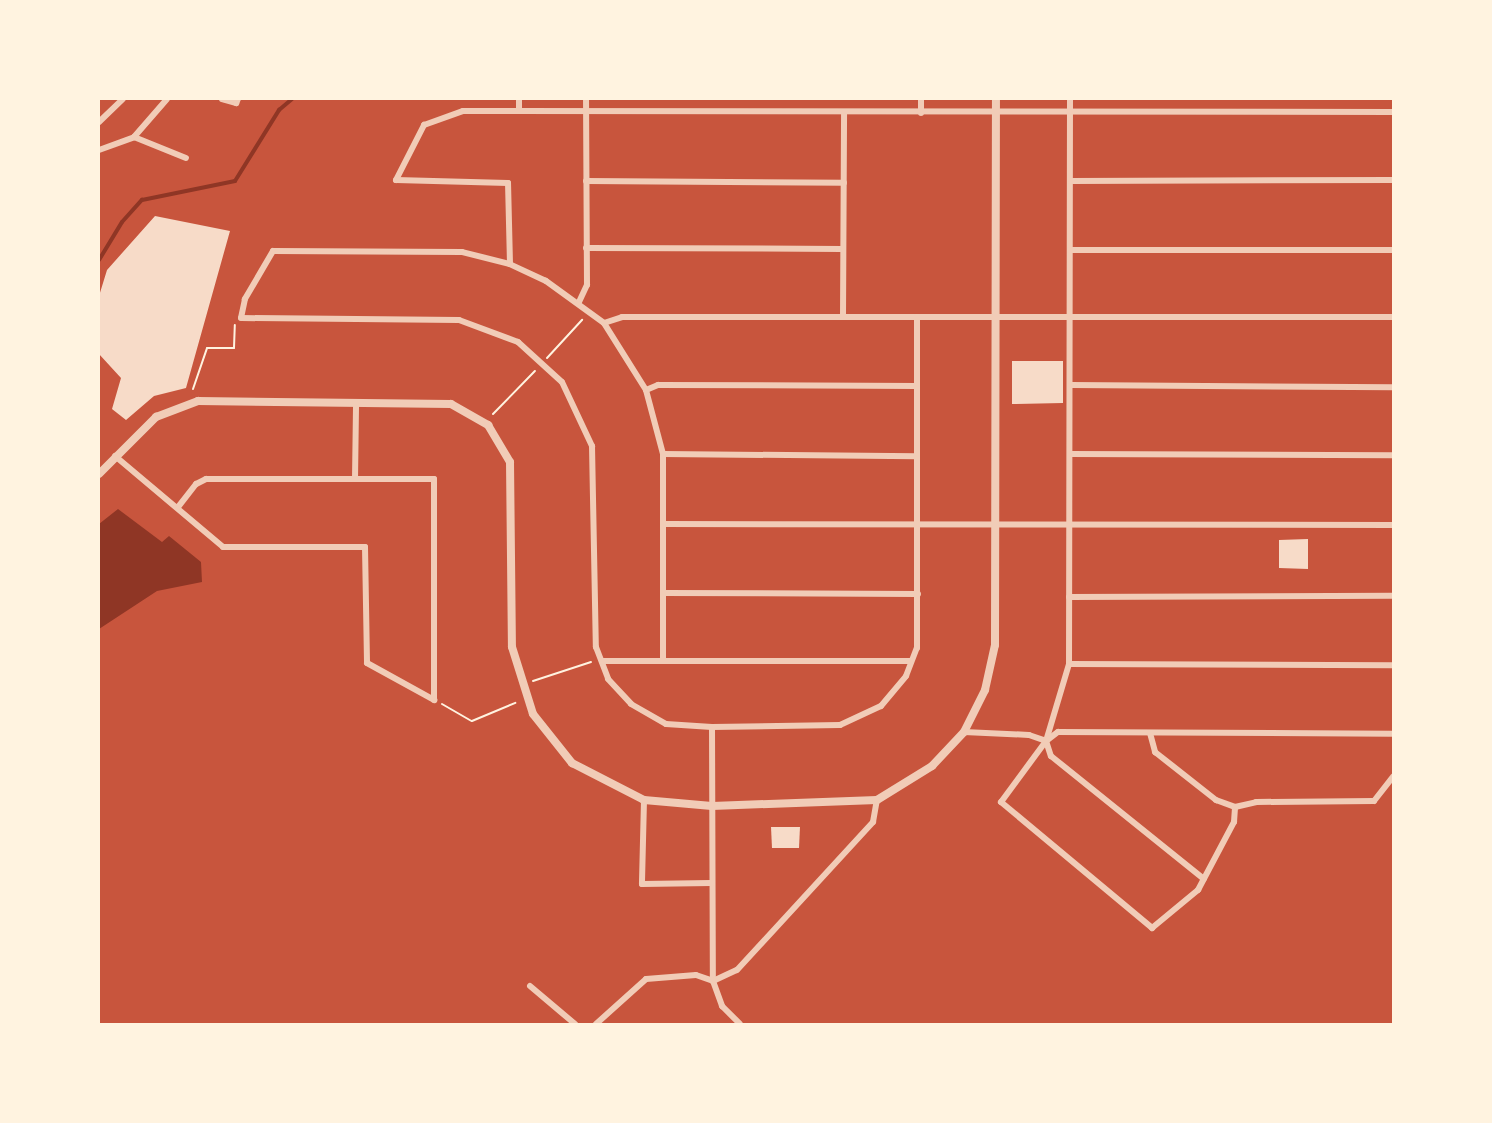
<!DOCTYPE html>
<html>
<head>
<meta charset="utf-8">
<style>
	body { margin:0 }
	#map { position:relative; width:1492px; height:1123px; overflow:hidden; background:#c8553d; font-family:"Alegreya Sans",sans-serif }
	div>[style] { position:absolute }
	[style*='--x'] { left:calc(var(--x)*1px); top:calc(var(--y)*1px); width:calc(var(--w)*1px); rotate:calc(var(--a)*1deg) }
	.water>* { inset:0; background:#8f3625 }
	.stream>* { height:4px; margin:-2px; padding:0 2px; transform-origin:2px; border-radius:2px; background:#8f3625 }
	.building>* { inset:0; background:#f7dbc8 }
	.path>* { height:2px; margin:-1px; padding:0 1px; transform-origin:1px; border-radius:1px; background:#fff3e0 }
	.minor>* { height:6px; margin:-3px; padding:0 3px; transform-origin:3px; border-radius:3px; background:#f1ccb7 }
	.tertiary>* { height:8px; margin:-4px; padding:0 4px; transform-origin:4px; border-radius:4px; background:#f1ccb7 }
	span { translate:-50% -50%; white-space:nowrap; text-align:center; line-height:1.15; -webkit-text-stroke:4.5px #fff3e0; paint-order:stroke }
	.frame { position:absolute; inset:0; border:100px solid #fff3e0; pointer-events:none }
</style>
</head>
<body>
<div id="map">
	<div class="water">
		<i style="clip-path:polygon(118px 509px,162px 542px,169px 536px,201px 562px,202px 582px,157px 591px,99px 629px,99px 524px)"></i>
	</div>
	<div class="stream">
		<i style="--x:99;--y:260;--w:44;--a:-58.8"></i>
		<i style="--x:122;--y:222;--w:30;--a:-48"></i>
		<i style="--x:142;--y:200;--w:95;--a:-11.5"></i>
		<i style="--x:235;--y:181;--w:84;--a:-58.2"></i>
		<i style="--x:279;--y:110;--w:17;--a:-40"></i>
	</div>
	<div class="building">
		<i style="clip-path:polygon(155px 216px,230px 231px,186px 388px,154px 396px,126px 420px,112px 409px,121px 378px,99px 354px,99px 296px,107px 270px)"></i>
		<i style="clip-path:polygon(1012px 361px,1063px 361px,1063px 403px,1012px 404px)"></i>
		<i style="clip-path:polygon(1308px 539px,1308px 569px,1279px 568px,1279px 540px)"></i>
		<i style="clip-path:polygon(771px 827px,800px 827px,799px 848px,772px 848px)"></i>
	</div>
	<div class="path">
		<i style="--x:547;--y:358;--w:52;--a:-47.4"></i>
		<i style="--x:193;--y:389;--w:43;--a:-71.1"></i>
		<i style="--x:207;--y:348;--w:27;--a:0"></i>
		<i style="--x:234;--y:348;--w:23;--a:-88"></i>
		<i style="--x:493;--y:414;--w:60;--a:-45.7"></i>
		<i style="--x:533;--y:681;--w:61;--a:-18.1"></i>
		<i style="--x:442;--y:704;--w:34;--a:30"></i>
		<i style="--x:472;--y:721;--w:47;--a:-22.7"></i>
	</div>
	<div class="minor">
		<i style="--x:222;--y:99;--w:15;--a:16"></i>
		<i style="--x:236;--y:103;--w:4;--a:-63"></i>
		<i style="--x:1070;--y:99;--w:565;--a:90.1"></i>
		<i style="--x:1069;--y:664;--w:80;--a:106.6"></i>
		<i style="--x:1046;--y:741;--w:76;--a:126.4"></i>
		<i style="--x:1001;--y:802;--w:197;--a:39.8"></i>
		<i style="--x:1152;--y:928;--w:60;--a:-39.6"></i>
		<i style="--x:1198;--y:890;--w:77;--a:-62.1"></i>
		<i style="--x:1234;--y:822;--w:15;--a:-86"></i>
		<i style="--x:519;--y:111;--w:12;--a:-90"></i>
		<i style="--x:921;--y:113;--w:14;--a:-90"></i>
		<i style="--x:99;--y:122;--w:33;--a:-44"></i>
		<i style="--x:134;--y:137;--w:56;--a:22"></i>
		<i style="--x:99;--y:150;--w:37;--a:-20"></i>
		<i style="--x:134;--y:137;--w:50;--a:-49"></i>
		<i style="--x:586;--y:181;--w:258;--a:0.4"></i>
		<i style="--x:1071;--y:181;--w:322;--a:-0.2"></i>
		<i style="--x:586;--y:248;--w:256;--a:0.2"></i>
		<i style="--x:1070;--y:250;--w:323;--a:0"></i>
		<i style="--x:510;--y:264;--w:81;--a:-91.4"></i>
		<i style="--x:508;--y:183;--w:112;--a:-178.5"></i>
		<i style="--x:396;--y:180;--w:62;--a:-63"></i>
		<i style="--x:424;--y:125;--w:41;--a:-19.7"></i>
		<i style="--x:463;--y:111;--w:930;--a:0.06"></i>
		<i style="--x:579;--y:302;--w:19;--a:-65"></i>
		<i style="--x:587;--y:285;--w:186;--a:-90.3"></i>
		<i style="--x:843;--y:316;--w:204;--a:-89.7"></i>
		<i style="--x:604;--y:323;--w:19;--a:-18"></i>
		<i style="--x:622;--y:317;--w:771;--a:0"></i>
		<i style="--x:1071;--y:385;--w:322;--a:0.4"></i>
		<i style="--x:646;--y:390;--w:13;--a:-23"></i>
		<i style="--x:658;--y:385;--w:259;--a:0.2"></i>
		<i style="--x:663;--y:454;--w:254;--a:0.5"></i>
		<i style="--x:1070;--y:454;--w:323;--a:0.2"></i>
		<i style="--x:115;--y:456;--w:141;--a:40.1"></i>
		<i style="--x:223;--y:547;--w:142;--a:0"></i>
		<i style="--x:365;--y:547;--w:116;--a:89"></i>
		<i style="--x:367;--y:663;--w:77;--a:28.9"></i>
		<i style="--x:434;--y:700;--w:221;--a:-90"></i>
		<i style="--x:434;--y:479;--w:228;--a:180"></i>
		<i style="--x:206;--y:479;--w:11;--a:153"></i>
		<i style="--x:196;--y:484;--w:28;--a:128"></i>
		<i style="--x:355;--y:479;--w:76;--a:-89.2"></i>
		<i style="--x:665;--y:524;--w:728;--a:0.08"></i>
		<i style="--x:664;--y:593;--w:254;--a:0.2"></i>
		<i style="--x:1069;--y:597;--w:324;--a:-0.2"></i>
		<i style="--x:663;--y:660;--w:206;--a:-90"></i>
		<i style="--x:663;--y:454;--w:66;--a:-104.9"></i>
		<i style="--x:646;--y:390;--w:79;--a:-122.1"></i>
		<i style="--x:604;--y:323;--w:72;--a:-144.1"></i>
		<i style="--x:546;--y:281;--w:40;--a:-155"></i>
		<i style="--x:510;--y:264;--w:49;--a:-166"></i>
		<i style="--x:462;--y:252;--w:189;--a:-179.7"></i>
		<i style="--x:273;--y:251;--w:56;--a:120.3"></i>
		<i style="--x:245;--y:299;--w:19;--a:102"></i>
		<i style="--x:241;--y:318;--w:218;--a:0.5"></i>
		<i style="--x:459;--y:320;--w:63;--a:20.4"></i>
		<i style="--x:518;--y:342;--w:59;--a:42.3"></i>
		<i style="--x:562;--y:382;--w:71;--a:64.9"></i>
		<i style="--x:592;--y:446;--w:201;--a:88.9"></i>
		<i style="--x:596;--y:647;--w:34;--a:69"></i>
		<i style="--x:608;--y:679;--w:34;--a:47"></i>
		<i style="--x:631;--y:704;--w:40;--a:29.7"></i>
		<i style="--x:666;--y:724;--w:46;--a:3.7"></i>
		<i style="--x:712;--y:727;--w:128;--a:-0.9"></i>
		<i style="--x:840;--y:725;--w:45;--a:-24.9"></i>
		<i style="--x:881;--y:706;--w:39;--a:-50"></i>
		<i style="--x:906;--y:676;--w:30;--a:-69"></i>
		<i style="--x:917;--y:648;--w:331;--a:-90"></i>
		<i style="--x:602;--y:661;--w:309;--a:0"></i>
		<i style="--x:1069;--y:664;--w:324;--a:0.2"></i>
		<i style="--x:712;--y:727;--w:254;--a:89.8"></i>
		<i style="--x:713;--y:981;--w:27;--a:70"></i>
		<i style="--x:722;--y:1006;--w:25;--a:45"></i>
		<i style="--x:964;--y:732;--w:65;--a:2.6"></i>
		<i style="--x:1029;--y:735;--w:18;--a:19"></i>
		<i style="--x:1046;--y:741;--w:15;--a:-37"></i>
		<i style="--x:1058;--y:732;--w:335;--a:0.3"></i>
		<i style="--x:1150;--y:733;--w:20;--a:75"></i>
		<i style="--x:1155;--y:752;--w:78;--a:38.2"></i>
		<i style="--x:1216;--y:800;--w:20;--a:20"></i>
		<i style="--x:1235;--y:807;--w:22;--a:-13"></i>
		<i style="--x:1256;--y:802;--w:118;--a:-0.5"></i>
		<i style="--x:1374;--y:801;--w:31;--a:-52"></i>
		<i style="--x:1046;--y:741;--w:16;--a:72"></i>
		<i style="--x:1051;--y:756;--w:196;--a:38.8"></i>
		<i style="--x:644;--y:800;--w:84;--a:91.4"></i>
		<i style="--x:642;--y:884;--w:69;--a:-0.8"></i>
		<i style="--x:530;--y:986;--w:59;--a:40.2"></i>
		<i style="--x:596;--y:1024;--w:67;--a:-42"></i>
		<i style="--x:646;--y:979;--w:50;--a:-4.6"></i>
		<i style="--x:696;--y:975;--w:18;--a:19"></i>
		<i style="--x:713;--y:981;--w:26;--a:-25"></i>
		<i style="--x:737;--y:970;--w:201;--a:-47.4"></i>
		<i style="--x:873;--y:822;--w:22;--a:-80"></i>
	</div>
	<div class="tertiary">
		<i style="--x:99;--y:474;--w:81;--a:-45"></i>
		<i style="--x:156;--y:417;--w:45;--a:-20.9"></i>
		<i style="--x:198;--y:401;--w:253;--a:0.7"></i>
		<i style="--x:451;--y:404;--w:43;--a:29.6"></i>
		<i style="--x:488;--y:425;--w:43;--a:59.3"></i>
		<i style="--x:510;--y:462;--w:185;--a:89.4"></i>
		<i style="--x:512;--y:647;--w:70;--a:72.6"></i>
		<i style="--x:533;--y:714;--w:63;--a:51.5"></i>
		<i style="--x:572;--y:763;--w:81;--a:27.2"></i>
		<i style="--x:644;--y:800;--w:68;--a:5"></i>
		<i style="--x:712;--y:806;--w:165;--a:-2.1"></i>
		<i style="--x:877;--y:800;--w:65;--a:-31.7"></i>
		<i style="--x:932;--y:766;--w:47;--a:-46.7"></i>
		<i style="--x:964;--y:732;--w:47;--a:-63.4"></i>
		<i style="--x:985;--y:690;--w:46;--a:-77.5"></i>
		<i style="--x:995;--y:645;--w:546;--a:-89.9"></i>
	</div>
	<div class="frame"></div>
</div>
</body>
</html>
